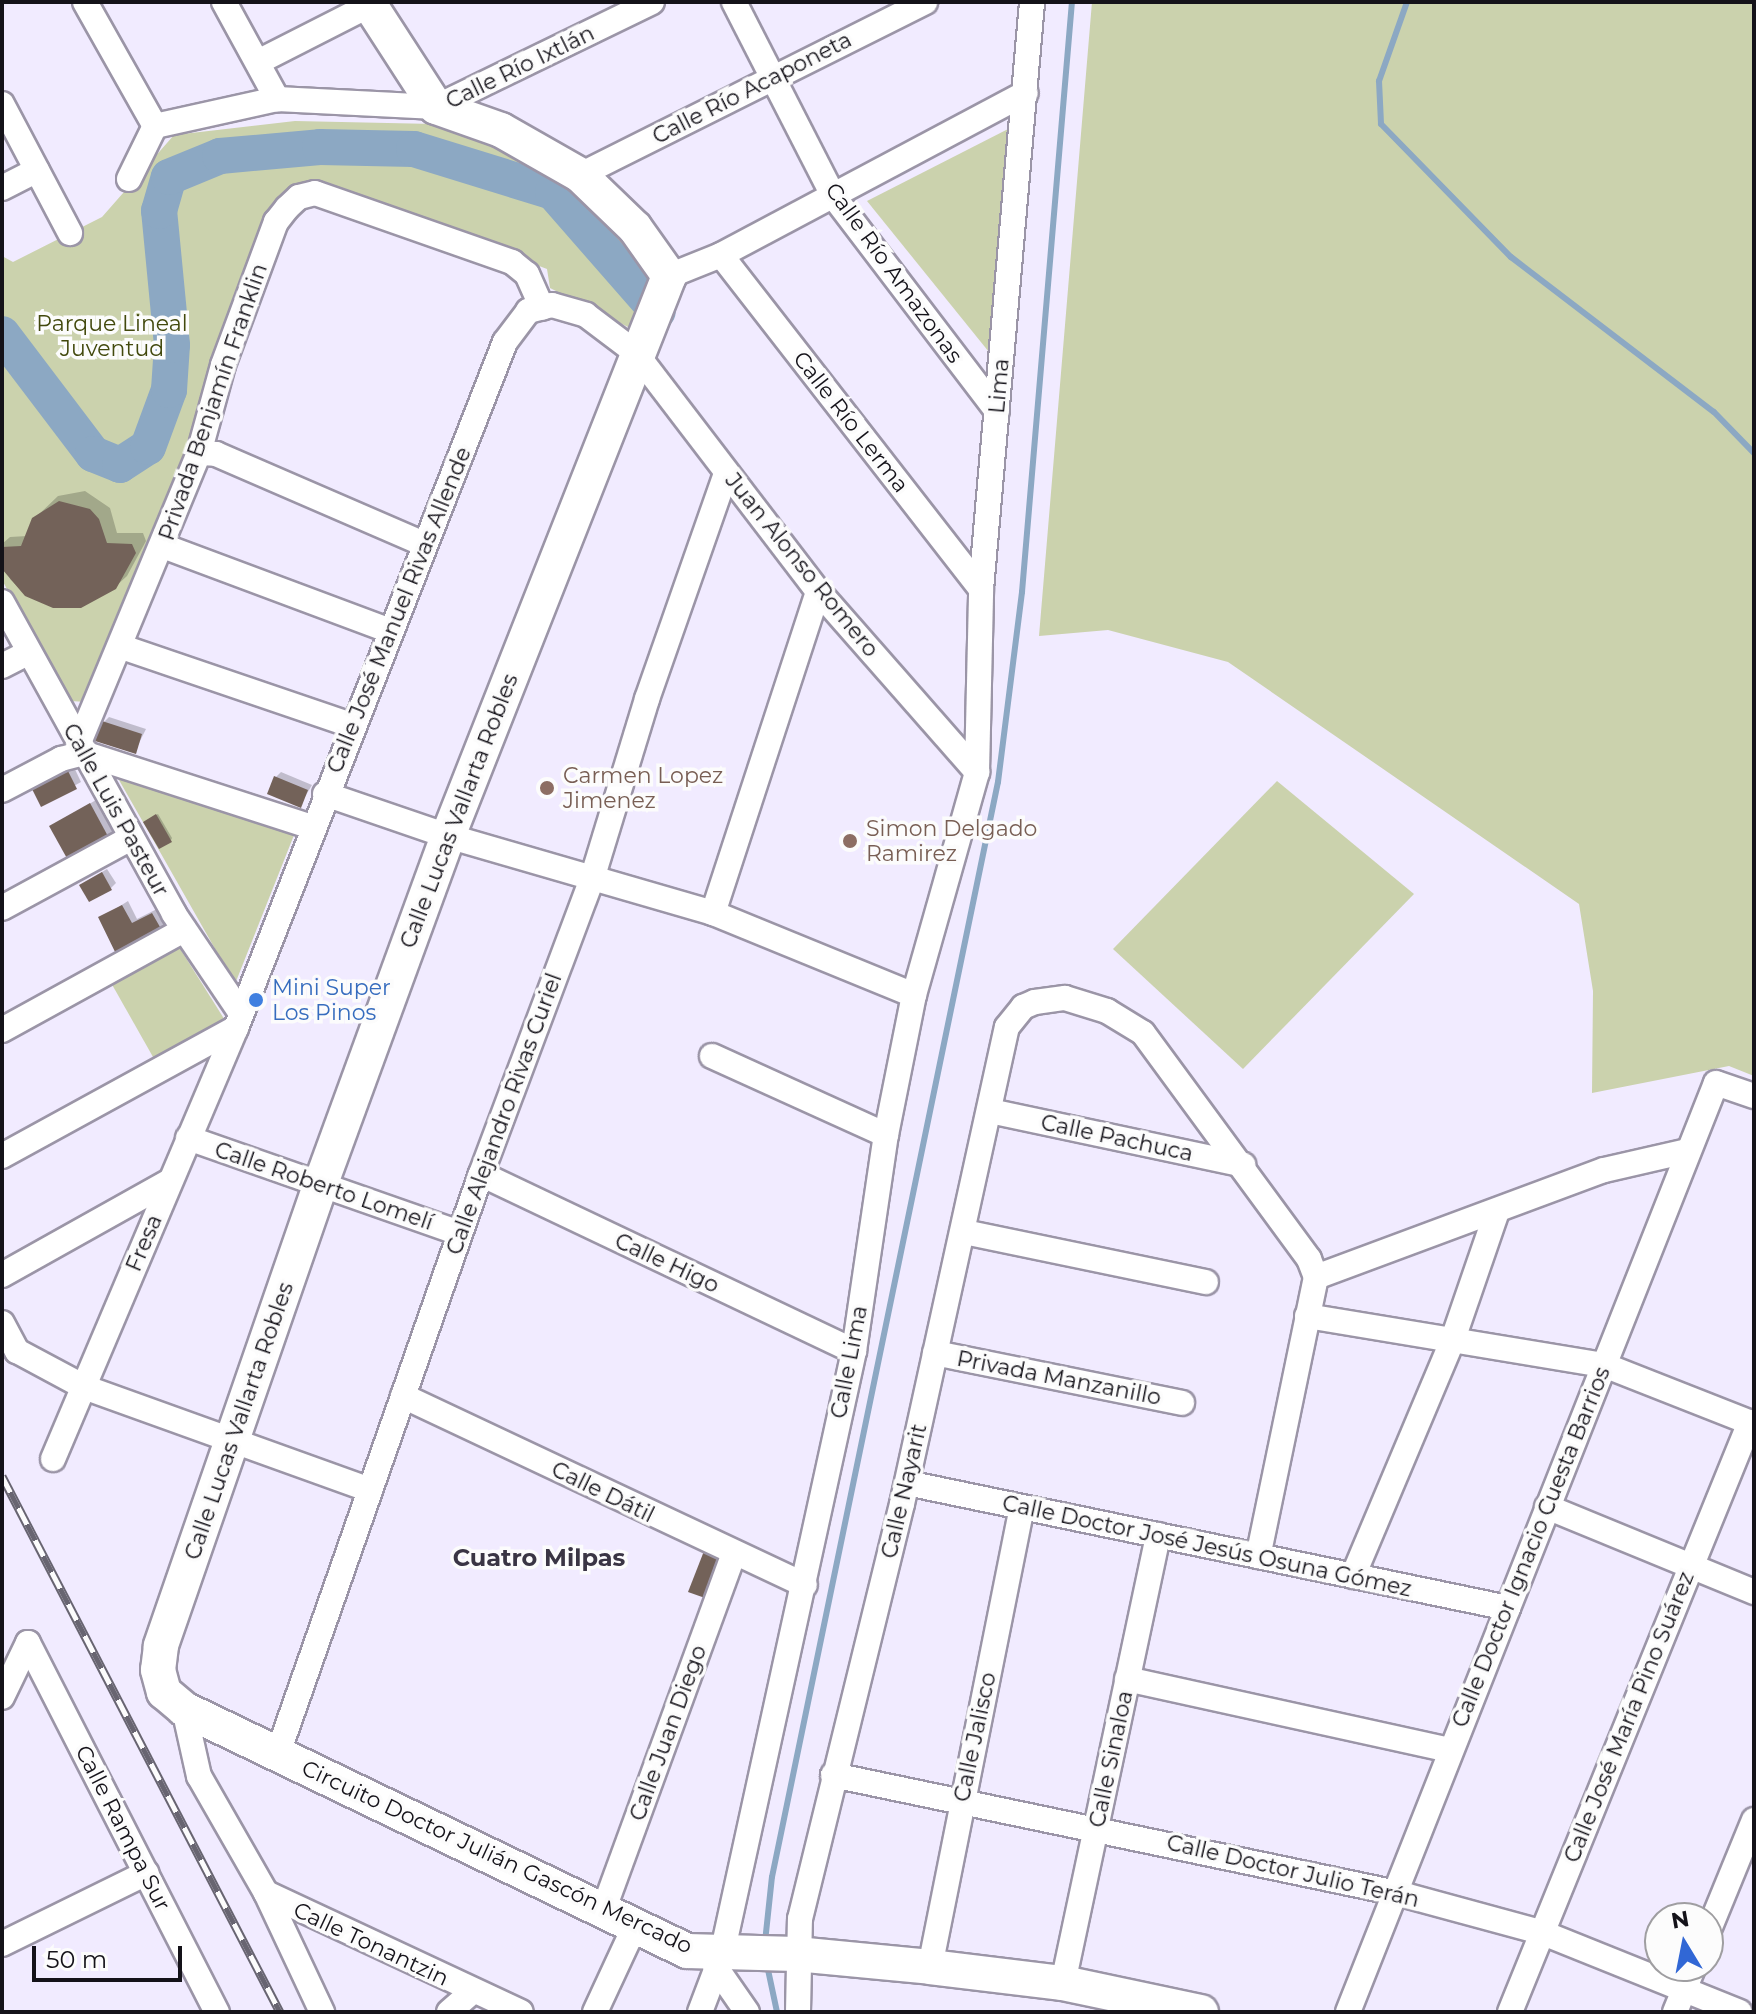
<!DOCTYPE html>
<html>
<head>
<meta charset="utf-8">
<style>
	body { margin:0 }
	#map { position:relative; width:1756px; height:2014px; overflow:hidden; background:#f1ebff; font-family:Montserrat,sans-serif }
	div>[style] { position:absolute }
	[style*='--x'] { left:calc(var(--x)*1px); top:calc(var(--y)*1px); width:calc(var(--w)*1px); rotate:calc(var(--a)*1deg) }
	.green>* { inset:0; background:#cbd2ad }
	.shadow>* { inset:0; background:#0003 }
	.stream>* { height:6px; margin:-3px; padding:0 3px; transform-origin:3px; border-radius:3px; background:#8ca8c3 }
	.river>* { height:36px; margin:-18px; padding:0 18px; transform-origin:18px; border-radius:18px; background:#8ca8c3 }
	.building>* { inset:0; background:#736259 }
	.roads { filter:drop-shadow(2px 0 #9b95a7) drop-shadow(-2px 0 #9b95a7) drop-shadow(0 2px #9b95a7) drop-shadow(0 -2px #9b95a7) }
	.street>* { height:24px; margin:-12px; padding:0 12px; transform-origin:12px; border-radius:12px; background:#fff }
	.secondary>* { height:34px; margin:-17px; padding:0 17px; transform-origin:17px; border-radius:17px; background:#fff }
	.rail>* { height:9px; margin-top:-4.5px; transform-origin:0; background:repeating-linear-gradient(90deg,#fcfcfc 0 18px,#686571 0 36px); box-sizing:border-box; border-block:2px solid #686571 }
	.dots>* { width:22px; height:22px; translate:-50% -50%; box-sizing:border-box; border:4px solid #fcfcfc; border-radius:50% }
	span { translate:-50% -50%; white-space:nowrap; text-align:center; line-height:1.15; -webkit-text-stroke:7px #fcfcfc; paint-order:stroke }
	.street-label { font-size:22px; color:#141219 }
	.park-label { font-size:22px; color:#42490d }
	.education-label { font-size:22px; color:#785e54 }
	.left { translate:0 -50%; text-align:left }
	.shop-label { font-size:22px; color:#366cbe }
	.neighbourhood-label { font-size:24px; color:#3a3544; font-weight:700 }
	.frame { position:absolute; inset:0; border:4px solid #141219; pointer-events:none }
	.north { position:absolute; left:1644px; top:1902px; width:80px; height:80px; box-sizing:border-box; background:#fcfcfc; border:2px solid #9f9ea1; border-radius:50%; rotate:350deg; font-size:22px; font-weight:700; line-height:32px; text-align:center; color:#141219 }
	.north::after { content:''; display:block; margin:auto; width:28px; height:36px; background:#3167d5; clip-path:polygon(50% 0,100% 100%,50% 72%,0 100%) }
	.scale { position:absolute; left:32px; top:1946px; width:150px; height:36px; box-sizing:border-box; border:4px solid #141219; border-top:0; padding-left:10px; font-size:24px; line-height:28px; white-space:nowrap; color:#141219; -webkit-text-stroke:6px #fcfcfc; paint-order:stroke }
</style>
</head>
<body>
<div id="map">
	<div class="green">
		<i style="clip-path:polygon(1092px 2px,1754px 2px,1754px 1076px,1729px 1066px,1592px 1093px,1593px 991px,1579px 904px,1228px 662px,1108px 630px,1039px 636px)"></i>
		<i style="clip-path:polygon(295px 121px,434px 124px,501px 147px,582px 195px,666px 273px,638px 332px,550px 288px,547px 269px,318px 181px,290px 185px,88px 702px,69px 701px,2px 580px,2px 256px,13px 262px,102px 217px,174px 135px)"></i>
		<i style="clip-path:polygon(1012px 127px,993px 357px,867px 201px)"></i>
		<i style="clip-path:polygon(111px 766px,296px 830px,235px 984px,143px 822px)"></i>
		<i style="clip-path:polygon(1277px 781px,1414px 894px,1243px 1069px,1113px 949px)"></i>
		<i style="clip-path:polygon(179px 947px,228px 1025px,157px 1064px,110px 981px)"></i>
	</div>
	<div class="shadow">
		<i style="clip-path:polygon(85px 491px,110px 508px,117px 533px,143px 533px,146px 541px,127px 576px,115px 587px,26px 595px,10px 579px,2px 544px,10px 537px,27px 536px,34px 519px,58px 496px)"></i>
		<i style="clip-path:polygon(109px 717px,146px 729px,135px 751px,104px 722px)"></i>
		<i style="clip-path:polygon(73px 765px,81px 782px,42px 804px,33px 788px)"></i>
		<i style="clip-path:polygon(281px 772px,312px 785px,300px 805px,276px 777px)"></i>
		<i style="clip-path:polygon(96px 800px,114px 833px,109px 838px,52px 826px)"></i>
		<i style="clip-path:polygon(158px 814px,172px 838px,171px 840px,147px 820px)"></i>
		<i style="clip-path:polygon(107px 869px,116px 883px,111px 888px,87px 881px)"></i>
		<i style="clip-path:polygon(128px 901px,137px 919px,157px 909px,168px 927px,163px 932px,101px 918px)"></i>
	</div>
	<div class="stream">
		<i style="--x:1407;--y:2;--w:84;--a:109.5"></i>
		<i style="--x:1379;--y:81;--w:43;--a:87.3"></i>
		<i style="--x:1381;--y:124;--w:186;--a:45.7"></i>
		<i style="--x:1511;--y:257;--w:255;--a:37.4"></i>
		<i style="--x:1714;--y:412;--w:57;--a:45.7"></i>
		<i style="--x:765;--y:1942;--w:65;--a:-83.9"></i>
		<i style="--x:772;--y:1877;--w:1118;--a:-78.34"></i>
		<i style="--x:998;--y:782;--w:192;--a:-82.8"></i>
		<i style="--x:1022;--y:592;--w:592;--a:-85.16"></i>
		<i style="--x:767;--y:1965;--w:48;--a:78"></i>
	</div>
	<div class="river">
		<i style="--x:2;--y:334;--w:151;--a:52.8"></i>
		<i style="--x:93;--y:454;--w:29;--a:22"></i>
		<i style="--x:120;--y:465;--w:33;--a:-33"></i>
		<i style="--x:148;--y:447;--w:61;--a:-69.8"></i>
		<i style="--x:169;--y:390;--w:45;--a:-86.2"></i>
		<i style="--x:172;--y:345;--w:135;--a:-95.5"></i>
		<i style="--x:159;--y:211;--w:35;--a:-74"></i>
		<i style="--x:169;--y:177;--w:55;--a:-22.4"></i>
		<i style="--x:220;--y:156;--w:100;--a:-5.1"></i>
		<i style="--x:320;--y:147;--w:94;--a:1.2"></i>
		<i style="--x:414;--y:149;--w:145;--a:17.2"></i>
		<i style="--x:553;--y:192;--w:159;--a:48.8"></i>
	</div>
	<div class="building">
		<i style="clip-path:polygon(59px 501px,90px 509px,99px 519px,107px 543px,132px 544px,136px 553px,116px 589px,81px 608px,53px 608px,25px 596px,2px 569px,2px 547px,21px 546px,32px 518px)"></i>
		<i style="clip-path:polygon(102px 721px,142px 734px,136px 754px,95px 741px)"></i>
		<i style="clip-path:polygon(67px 769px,77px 789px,41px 807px,31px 787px)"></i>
		<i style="clip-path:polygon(274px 776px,308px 790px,301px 808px,267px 794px)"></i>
		<i style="clip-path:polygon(90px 803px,110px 840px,69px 862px,49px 826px)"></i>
		<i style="clip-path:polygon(156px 814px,172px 842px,159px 849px,143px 822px)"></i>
		<i style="clip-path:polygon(102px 872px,112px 890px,89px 902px,79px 885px)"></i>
		<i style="clip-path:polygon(122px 905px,132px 923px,152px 913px,164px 934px,118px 958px,98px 917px)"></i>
		<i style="clip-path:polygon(704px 1551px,721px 1557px,705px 1598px,688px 1592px)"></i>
	</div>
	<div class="roads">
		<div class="street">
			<i style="--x:85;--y:2;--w:142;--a:60.6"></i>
			<i style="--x:224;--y:2;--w:111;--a:61.3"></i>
			<i style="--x:734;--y:2;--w:219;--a:62.9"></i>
			<i style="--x:834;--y:197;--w:269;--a:52.7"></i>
			<i style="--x:258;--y:62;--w:132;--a:-27"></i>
			<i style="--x:2;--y:104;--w:146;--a:62.2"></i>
			<i style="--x:580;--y:175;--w:386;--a:-26.6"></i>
			<i style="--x:129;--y:179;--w:59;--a:-63.9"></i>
			<i style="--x:155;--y:126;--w:125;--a:-12.5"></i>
			<i style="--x:277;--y:99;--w:159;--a:2.9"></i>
			<i style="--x:436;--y:107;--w:240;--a:-25.9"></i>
			<i style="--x:2;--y:188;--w:39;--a:-27"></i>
			<i style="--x:721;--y:255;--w:423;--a:52.1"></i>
			<i style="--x:669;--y:276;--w:56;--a:-22"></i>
			<i style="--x:721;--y:255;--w:345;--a:-28"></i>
			<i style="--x:199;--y:453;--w:17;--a:3"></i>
			<i style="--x:216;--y:454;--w:224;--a:23.4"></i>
			<i style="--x:163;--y:546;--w:240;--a:20.5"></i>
			<i style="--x:2;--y:602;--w:356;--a:61.1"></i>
			<i style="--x:174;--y:914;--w:118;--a:56"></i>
			<i style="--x:122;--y:647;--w:242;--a:18.8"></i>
			<i style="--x:2;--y:666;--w:29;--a:-27"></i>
			<i style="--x:78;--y:745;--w:316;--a:-67.5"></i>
			<i style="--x:199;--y:453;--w:91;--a:-74.7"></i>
			<i style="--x:223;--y:365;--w:153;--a:-69.7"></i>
			<i style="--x:276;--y:222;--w:18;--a:-52"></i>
			<i style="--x:287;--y:208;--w:16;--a:-43"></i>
			<i style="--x:299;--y:197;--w:16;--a:-14"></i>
			<i style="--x:315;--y:193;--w:209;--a:19.3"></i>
			<i style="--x:512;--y:262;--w:19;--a:39"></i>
			<i style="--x:527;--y:274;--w:37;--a:66"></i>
			<i style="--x:2;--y:790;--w:67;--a:-27.7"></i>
			<i style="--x:61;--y:759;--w:23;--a:-15"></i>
			<i style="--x:83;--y:753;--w:241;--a:17.9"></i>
			<i style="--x:325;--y:794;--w:130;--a:18.9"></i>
			<i style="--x:448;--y:836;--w:276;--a:16.2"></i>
			<i style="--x:713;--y:913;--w:217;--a:22.2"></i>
			<i style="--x:2;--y:908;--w:147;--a:-28.5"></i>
			<i style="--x:713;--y:913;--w:339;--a:-71.9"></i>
			<i style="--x:2;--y:1030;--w:208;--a:-28.8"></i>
			<i style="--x:712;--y:1056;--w:191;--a:24.4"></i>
			<i style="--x:990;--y:1111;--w:259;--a:12"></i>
			<i style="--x:188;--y:1138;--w:288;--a:19.3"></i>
			<i style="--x:2;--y:1156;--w:267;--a:-28.7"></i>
			<i style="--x:481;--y:1174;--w:413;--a:25.4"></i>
			<i style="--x:964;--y:1232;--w:247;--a:11.7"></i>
			<i style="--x:2;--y:1275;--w:193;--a:-29.2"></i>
			<i style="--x:1316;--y:1277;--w:307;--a:-20.4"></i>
			<i style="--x:1604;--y:1170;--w:85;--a:-12.9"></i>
			<i style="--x:1307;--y:1316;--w:301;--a:9.4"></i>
			<i style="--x:1604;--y:1365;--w:161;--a:21.5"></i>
			<i style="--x:2;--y:1323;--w:32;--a:62"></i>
			<i style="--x:17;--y:1351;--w:76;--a:28.2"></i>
			<i style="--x:84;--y:1387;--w:304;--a:19.8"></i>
			<i style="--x:935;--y:1353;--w:252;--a:11.4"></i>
			<i style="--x:403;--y:1396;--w:444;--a:25.2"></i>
			<i style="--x:53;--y:1459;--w:468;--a:-67"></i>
			<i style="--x:236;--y:1028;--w:737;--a:-68.59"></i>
			<i style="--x:505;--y:342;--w:39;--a:-53"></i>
			<i style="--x:528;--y:311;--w:25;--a:-14"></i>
			<i style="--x:552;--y:305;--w:35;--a:16"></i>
			<i style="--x:586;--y:315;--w:61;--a:37.1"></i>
			<i style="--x:635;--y:352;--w:301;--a:52.6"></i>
			<i style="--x:818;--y:591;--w:241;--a:48.7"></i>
			<i style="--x:907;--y:1483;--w:614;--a:11.75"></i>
			<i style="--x:1547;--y:1507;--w:224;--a:22.3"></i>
			<i style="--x:1353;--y:1576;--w:257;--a:-67.1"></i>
			<i style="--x:1453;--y:1339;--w:135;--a:-71"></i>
			<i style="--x:28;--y:1643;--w:415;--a:62.9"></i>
			<i style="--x:1127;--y:1679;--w:330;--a:12.4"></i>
			<i style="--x:2;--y:1697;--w:60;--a:-64.3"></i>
			<i style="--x:184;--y:1709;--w:69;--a:77.4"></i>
			<i style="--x:199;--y:1776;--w:135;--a:60.2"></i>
			<i style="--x:266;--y:1893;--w:132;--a:64.8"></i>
			<i style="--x:278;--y:1753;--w:614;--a:-70.68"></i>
			<i style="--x:481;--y:1174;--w:315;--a:-69.4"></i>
			<i style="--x:592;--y:879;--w:188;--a:-73"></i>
			<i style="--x:647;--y:699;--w:239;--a:-70.7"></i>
			<i style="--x:833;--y:1775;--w:576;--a:11.82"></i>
			<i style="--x:1397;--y:1893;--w:149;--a:15.2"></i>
			<i style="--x:1541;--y:1932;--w:214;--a:21.9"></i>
			<i style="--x:266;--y:1893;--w:281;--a:25"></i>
			<i style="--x:603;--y:1911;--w:379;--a:-69.9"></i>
			<i style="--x:1708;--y:1932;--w:121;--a:-67.7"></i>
			<i style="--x:2;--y:1944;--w:161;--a:-26.2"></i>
			<i style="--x:715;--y:1966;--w:56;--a:55.2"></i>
			<i style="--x:930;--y:1967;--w:468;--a:-78.7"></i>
			<i style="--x:1063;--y:1983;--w:458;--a:-78"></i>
			<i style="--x:449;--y:2012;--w:30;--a:-41"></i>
			<i style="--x:595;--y:2012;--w:95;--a:-65.1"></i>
			<i style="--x:700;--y:2012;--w:62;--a:-69.2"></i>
			<i style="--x:722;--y:1954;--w:617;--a:-77.65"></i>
			<i style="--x:854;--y:1351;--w:218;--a:-81.6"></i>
			<i style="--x:886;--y:1135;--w:143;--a:-78.7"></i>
			<i style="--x:914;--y:995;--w:232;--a:-74.2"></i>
			<i style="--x:977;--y:772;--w:183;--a:-88.7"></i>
			<i style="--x:981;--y:589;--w:589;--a:-85.03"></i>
			<i style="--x:798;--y:2012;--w:93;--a:-88.8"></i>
			<i style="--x:800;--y:1919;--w:427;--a:-76.2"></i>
			<i style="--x:902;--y:1504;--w:488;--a:-77.6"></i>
			<i style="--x:1007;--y:1027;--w:26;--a:-51"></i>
			<i style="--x:1023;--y:1007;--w:13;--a:-23"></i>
			<i style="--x:1035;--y:1002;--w:30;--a:-8"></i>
			<i style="--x:1065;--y:998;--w:44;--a:17.2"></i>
			<i style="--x:1107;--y:1011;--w:42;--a:31.4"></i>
			<i style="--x:1143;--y:1033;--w:280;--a:53.7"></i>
			<i style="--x:1309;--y:1259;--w:19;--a:69"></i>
			<i style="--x:1316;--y:1277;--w:285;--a:101.7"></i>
			<i style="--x:1348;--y:2012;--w:999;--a:-68.39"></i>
			<i style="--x:1716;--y:1083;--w:40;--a:18.9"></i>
			<i style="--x:1510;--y:2012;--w:637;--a:-67.86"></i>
			<i style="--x:1675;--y:2012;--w:50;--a:-67.6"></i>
		</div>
		<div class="secondary">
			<i style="--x:368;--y:2;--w:125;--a:57.1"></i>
			<i style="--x:436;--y:107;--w:69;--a:19.5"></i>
			<i style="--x:501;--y:130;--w:91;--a:29.7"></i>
			<i style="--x:580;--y:175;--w:76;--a:43.9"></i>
			<i style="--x:635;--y:228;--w:59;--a:54.7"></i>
			<i style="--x:669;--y:276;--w:602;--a:111.54"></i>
			<i style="--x:448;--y:836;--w:373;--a:110.1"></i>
			<i style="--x:320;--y:1186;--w:487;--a:109.1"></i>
			<i style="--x:161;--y:1646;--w:24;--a:97"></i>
			<i style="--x:158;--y:1670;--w:23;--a:75"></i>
			<i style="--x:164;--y:1692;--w:26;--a:40"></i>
			<i style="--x:184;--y:1709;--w:558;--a:25.69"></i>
			<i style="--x:687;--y:1951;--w:109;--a:1.6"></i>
			<i style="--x:796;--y:1954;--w:135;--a:5.5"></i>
			<i style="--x:930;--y:1967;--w:134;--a:6.9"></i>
			<i style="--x:1063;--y:1983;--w:141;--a:11.9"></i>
		</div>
	</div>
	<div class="rail">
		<i style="--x:2;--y:1476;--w:604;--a:62.59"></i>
	</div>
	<div class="dots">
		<i style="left:547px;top:788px;background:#8d6e63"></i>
		<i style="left:850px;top:841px;background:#8d6e63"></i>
		<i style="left:256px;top:1000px;background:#3f7fe0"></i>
	</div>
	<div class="street-label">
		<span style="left:520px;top:67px;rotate:-26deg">Calle Río Ixtlán</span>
		<span style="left:752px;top:88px;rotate:-27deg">Calle Río Acaponeta</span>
		<span style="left:894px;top:273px;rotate:54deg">Calle Río Amazonas</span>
		<span style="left:999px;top:386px;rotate:-85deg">Lima</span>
		<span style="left:213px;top:402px;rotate:-71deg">Privada Benjamín Franklin</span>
		<span style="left:851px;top:422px;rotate:52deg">Calle Río Lerma</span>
		<span style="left:802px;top:565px;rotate:51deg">Juan Alonso Romero</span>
		<span style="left:399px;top:610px;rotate:-68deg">Calle José Manuel Rivas Allende</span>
		<span style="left:116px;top:810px;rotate:61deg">Calle Luis Pasteur</span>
		<span style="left:459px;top:811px;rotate:-69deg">Calle Lucas Vallarta Robles</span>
		<span style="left:504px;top:1114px;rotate:-70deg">Calle Alejandro Rivas Curiel</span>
		<span style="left:1117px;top:1138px;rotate:12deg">Calle Pachuca</span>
		<span style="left:324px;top:1186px;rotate:19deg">Calle Roberto Lomelí</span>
		<span style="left:144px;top:1243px;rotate:-67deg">Fresa</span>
		<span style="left:667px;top:1263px;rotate:25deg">Calle Higo</span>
		<span style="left:849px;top:1362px;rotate:-79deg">Calle Lima</span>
		<span style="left:1059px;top:1378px;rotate:11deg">Privada Manzanillo</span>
		<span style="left:239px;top:1421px;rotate:-71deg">Calle Lucas Vallarta Robles</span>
		<span style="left:904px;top:1491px;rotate:-77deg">Calle Nayarit</span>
		<span style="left:603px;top:1492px;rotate:26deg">Calle Dátil</span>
		<span style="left:1207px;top:1546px;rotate:12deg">Calle Doctor José Jesús Osuna Gómez</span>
		<span style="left:1531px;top:1547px;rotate:-68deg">Calle Doctor Ignacio Cuesta Barrios</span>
		<span style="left:1629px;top:1717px;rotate:-68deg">Calle José María Pino Suárez</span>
		<span style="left:668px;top:1733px;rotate:-70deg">Calle Juan Diego</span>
		<span style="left:975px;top:1737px;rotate:-78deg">Calle Jalisco</span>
		<span style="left:1111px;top:1759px;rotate:-78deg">Calle Sinaloa</span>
		<span style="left:123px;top:1828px;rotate:63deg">Calle Rampa Sur</span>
		<span style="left:497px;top:1857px;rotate:25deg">Circuito Doctor Julián Gascón Mercado</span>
		<span style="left:1293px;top:1871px;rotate:13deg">Calle Doctor Julio Terán</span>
		<span style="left:371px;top:1944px;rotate:25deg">Calle Tonantzin</span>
	</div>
	<div class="park-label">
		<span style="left:112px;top:336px">Parque Lineal<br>Juventud</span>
	</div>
	<div class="education-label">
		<span class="left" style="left:563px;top:788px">Carmen Lopez<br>Jimenez</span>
		<span class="left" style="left:866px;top:841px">Simon Delgado<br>Ramirez</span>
	</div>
	<div class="shop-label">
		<span class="left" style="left:272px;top:1000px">Mini Super<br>Los Pinos</span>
	</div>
	<div class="neighbourhood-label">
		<span style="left:539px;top:1558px">Cuatro Milpas</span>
	</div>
	<div class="frame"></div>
	<div class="north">N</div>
	<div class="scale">50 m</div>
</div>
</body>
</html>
